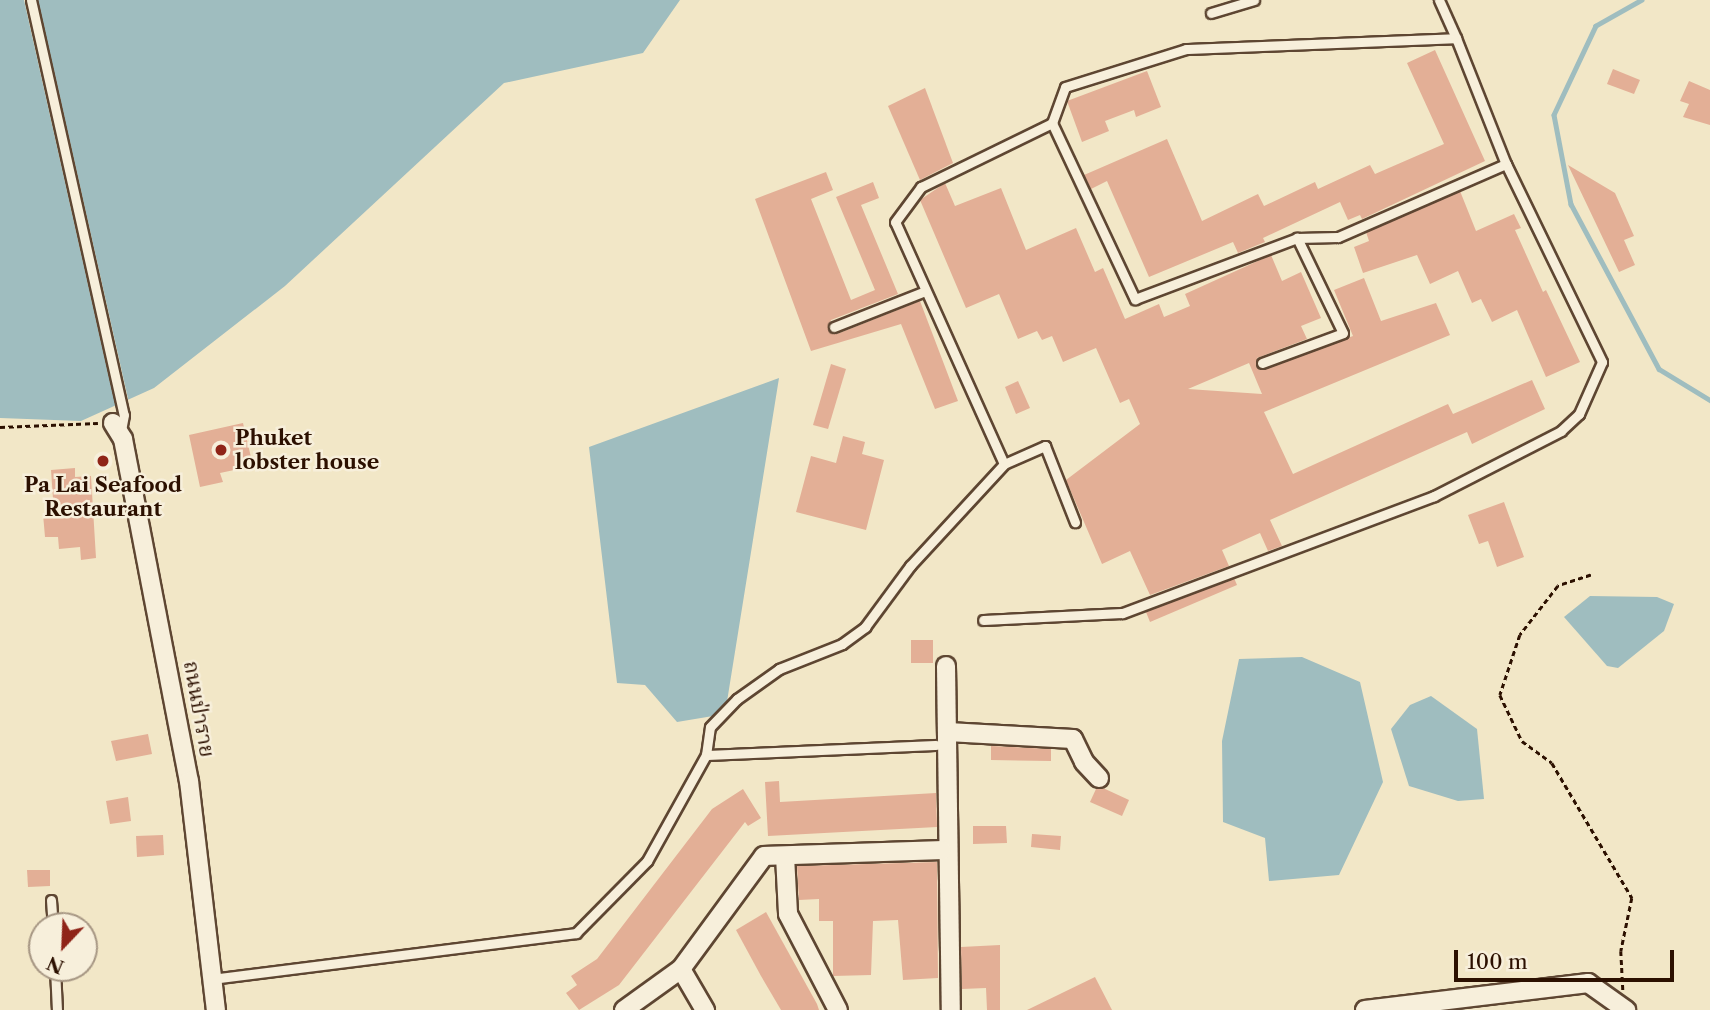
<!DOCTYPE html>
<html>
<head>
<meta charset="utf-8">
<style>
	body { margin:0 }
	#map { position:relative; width:1710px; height:1010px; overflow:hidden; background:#f2e7c7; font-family:"Libre Caslon Text","Noto Serif Thai",serif }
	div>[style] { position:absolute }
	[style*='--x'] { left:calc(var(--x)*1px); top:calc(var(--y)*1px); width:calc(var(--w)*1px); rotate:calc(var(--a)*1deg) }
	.water>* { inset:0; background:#9fbdbf }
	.pier>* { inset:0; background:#f2e7c7 }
	.stream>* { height:4.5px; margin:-2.25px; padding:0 2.25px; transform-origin:2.25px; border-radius:2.25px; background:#9fbdbf }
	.building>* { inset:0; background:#e3af96 }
	.path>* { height:2.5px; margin-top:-1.25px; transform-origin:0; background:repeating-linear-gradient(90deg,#2c1000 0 5px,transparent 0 8.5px) }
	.roads { filter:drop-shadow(2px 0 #5e4632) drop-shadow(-2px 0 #5e4632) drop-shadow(0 2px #5e4632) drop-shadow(0 -2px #5e4632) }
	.lane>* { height:9px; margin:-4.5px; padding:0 4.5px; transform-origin:4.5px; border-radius:4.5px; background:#f7efdb }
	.street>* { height:18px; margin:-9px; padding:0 9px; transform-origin:9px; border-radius:9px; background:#f7efdb }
	.dots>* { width:19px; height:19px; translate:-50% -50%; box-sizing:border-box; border:4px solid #f7efdb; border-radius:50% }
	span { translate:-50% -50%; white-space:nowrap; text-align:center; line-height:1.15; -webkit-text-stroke:5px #f7efdb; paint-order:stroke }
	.poi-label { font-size:21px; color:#2c1000; font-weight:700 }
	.left { translate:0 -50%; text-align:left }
	.street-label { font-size:21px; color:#2c1000 }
	.north { position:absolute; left:28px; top:912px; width:70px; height:70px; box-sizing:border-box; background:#f7efdb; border:2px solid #a69683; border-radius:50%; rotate:203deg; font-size:19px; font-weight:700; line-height:28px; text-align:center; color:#2c1000 }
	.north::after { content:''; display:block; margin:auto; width:24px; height:32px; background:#8f2418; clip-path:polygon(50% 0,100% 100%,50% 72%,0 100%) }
	.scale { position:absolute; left:1454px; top:950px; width:220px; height:32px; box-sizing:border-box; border:4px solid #2c1000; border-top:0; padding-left:9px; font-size:21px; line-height:24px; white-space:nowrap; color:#2c1000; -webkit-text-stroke:5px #f7efdb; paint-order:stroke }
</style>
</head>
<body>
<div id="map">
	<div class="water">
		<i style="clip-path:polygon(0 0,680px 0,643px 53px,504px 83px,285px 286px,154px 388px,81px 421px,0 418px)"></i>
		<i style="clip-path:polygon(779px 378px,725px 714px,677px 722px,645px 685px,617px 683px,589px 447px)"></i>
		<i style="clip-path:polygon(1590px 596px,1657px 597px,1674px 604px,1664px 631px,1618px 668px,1607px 666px,1564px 617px)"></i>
		<i style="clip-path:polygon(1302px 657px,1360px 682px,1383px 782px,1339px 875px,1269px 881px,1265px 838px,1223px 822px,1222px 741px,1239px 659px)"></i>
		<i style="clip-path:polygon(1431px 696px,1477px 729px,1484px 799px,1458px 801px,1409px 786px,1391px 729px,1410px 705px)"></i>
	</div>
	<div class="pier">
		<i style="clip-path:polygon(24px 0,38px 0,129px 403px,116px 409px)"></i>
	</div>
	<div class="stream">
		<i style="--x:1642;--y:0;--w:53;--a:150.5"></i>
		<i style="--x:1596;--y:26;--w:98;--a:115.3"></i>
		<i style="--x:1554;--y:115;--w:91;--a:79.2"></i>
		<i style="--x:1571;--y:204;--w:187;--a:61.9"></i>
		<i style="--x:1659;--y:369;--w:60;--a:31.3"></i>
	</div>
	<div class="building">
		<i style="clip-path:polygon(1435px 50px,1485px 161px,1362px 219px,1360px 215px,1348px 220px,1340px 202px,1263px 238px,1265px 242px,1238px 253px,1233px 242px,1149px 277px,1107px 181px,1091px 189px,1084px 175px,1167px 139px,1202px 221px,1258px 194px,1264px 206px,1315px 182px,1318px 189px,1370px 165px,1375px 174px,1444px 144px,1407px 63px)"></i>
		<i style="clip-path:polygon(1613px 69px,1640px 80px,1634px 94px,1607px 84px)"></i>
		<i style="clip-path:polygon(1147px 71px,1161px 107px,1136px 117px,1134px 110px,1105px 121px,1109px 131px,1082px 142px,1067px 101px)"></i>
		<i style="clip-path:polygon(1689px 81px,1710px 90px,1710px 125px,1683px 117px,1689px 104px,1680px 101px)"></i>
		<i style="clip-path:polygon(925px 88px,953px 163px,920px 180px,888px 106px)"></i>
		<i style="clip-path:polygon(1568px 165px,1615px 193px,1634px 236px,1624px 240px,1635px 265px,1619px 272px)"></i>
		<i style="clip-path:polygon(826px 172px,833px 190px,811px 199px,851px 300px,875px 290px,836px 197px,873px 182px,879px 198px,861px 205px,898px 294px,831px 320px,828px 330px,837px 334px,920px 301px,958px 401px,935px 409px,901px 324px,811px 351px,755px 199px)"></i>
		<i style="clip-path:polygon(evenodd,945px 183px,955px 206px,1001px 188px,1026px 250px,1076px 228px,1095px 272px,1103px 268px,1125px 319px,1159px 304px,1164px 317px,1190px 306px,1185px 294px,1271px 255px,1282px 281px,1301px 272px,1321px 318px,1301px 326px,1307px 339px,1257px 358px,1260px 370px,1353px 336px,1334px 290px,1364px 278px,1381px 321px,1436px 303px,1450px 335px,1264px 412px,1293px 474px,1448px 404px,1453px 414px,1532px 380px,1545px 409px,1472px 444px,1467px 432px,1270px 520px,1282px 546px,1268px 551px,1260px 533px,1222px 550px,1229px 566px,1150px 595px,1130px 551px,1102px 564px,1066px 480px,1140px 424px,1129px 399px,1120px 403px,1096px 348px,1063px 362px,1052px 336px,1042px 340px,1037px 331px,1018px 339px,999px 294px,966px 308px,920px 200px,945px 183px,1249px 363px,1262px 394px,1188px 389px,1249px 363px)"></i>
		<i style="clip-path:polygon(1460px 191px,1476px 231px,1514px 214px,1521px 228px,1515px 230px,1543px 292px,1546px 290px,1580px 362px,1546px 377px,1517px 310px,1492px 322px,1481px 299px,1472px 303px,1458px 271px,1430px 284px,1417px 255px,1363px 273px,1354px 247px,1369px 241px,1366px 232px)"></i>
		<i style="clip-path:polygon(831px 364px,846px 369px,828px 429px,813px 425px)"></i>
		<i style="clip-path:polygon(1018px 381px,1030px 408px,1016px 414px,1005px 387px)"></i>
		<i style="clip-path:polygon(243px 423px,253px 466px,220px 473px,223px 482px,200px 487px,189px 435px)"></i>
		<i style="clip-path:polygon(843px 436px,865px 442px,862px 454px,884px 460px,866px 530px,796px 512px,811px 456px,836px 463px)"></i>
		<i style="clip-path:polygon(75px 468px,75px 477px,91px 476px,96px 558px,81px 560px,80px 547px,59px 549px,58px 537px,45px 537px,43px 514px,54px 513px,51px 470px)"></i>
		<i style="clip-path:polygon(1504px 502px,1524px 557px,1497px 567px,1488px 541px,1479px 544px,1468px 515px)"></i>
		<i style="clip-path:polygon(1234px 578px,1237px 585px,1150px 622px,1146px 612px)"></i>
		<i style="clip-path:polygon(911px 640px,933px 640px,933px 663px,911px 663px)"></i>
		<i style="clip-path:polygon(148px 734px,152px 754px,116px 761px,111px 741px)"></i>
		<i style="clip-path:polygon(991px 746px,1051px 749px,1051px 761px,991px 760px)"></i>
		<i style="clip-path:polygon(779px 781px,780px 802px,936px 793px,937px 827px,768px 836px,765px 782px)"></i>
		<i style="clip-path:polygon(1103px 788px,1129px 800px,1122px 816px,1090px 802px,1096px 789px)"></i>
		<i style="clip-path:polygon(743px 789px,761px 818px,748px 826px,745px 822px,619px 985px,579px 1010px,566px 993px,577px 985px,571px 976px,597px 959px,712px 809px)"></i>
		<i style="clip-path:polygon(128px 797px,131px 821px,110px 824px,106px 801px)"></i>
		<i style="clip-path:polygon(973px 826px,1006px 826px,1007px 843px,973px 844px)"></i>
		<i style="clip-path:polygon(1032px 834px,1061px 836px,1060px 850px,1031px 847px)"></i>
		<i style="clip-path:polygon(163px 835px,164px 855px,137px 857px,136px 836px)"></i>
		<i style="clip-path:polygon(937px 862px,938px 978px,903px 980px,898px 920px,873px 921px,871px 975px,833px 976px,833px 921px,819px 921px,819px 899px,799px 900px,797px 866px)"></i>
		<i style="clip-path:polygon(27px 870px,50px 870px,50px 886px,28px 887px)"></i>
		<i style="clip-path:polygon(766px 912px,817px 1004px,819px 1010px,781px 1010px,761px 976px,736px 930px)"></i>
		<i style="clip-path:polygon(1000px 945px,1000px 1010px,987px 1010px,986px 988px,962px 989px,961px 947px)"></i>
		<i style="clip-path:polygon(1095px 977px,1112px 1010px,1027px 1010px)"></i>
	</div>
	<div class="path">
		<i style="--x:0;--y:427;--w:98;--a:-2.3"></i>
		<i style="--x:1591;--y:575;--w:35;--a:162"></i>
		<i style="--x:1558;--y:586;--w:62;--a:127.8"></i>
		<i style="--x:1520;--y:635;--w:63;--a:108.4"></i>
		<i style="--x:1500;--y:695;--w:51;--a:64.4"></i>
		<i style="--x:1522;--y:741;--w:37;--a:36"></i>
		<i style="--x:1552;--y:763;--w:157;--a:59.3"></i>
		<i style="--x:1632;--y:898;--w:54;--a:101.7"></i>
		<i style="--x:1621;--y:951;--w:39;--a:87"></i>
	</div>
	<div class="roads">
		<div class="lane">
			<i style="--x:31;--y:0;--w:425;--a:77.4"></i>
			<i style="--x:124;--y:415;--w:16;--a:101"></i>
			<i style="--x:1439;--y:0;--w:42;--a:65.9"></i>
			<i style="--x:1211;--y:13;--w:45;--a:-16.8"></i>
			<i style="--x:1052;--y:123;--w:38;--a:-70"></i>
			<i style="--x:1065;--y:87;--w:127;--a:-17.4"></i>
			<i style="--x:1186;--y:49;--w:270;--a:-2.3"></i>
			<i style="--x:1456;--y:38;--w:136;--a:68.4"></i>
			<i style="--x:834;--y:327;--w:96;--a:-21.5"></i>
			<i style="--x:1262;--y:363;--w:86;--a:-20.3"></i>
			<i style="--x:1343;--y:333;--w:106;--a:-115.8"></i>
			<i style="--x:1004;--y:464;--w:45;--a:-23.7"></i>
			<i style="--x:1045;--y:446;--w:82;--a:68.5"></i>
			<i style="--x:706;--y:755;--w:28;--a:-82"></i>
			<i style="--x:710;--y:727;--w:39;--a:-46"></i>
			<i style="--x:737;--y:699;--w:52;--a:-35.5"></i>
			<i style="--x:779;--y:669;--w:68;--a:-21.6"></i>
			<i style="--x:842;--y:644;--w:29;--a:-36"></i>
			<i style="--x:865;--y:627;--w:76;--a:-53.6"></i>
			<i style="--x:910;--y:566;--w:139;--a:-47.3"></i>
			<i style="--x:1004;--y:464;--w:265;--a:-114.2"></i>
			<i style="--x:895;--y:222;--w:44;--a:-53.4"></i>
			<i style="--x:921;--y:187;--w:146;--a:-26"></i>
			<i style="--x:1052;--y:123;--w:195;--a:64.8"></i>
			<i style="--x:1135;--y:299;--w:173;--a:-20.6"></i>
			<i style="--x:1297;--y:238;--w:41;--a:-1.4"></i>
			<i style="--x:1338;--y:237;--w:183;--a:-23.5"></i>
			<i style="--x:1506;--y:164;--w:220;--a:64.1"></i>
			<i style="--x:1602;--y:362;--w:57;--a:113.9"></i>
			<i style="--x:1579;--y:414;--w:25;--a:137"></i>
			<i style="--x:1561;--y:431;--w:143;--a:152.9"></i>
			<i style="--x:1434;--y:496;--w:333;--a:159.4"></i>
			<i style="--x:1122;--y:613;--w:139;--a:177.1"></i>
			<i style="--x:51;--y:900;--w:26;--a:86"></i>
			<i style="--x:55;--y:968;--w:42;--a:87.3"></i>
			<i style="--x:212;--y:979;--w:367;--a:-7.2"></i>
			<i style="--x:576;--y:933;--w:101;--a:-45.4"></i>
			<i style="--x:647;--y:861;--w:121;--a:-60.9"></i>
			<i style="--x:706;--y:755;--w:230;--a:-2.5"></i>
		</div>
		<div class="street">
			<i style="--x:113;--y:423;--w:19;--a:58"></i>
			<i style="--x:123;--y:439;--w:348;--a:79.1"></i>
			<i style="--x:189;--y:781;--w:231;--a:83.3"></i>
			<i style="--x:946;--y:666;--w:344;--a:89.2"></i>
			<i style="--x:948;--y:732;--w:125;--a:3.2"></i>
			<i style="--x:1073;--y:739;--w:25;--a:64"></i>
			<i style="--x:1084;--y:762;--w:22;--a:47"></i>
			<i style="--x:785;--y:856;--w:58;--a:87"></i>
			<i style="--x:788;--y:914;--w:108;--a:62.5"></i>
			<i style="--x:681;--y:969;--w:48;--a:59.7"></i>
			<i style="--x:624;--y:1010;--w:70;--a:-35.7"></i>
			<i style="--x:681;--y:969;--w:140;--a:-53.7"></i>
			<i style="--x:764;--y:856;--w:178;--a:-1.9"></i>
			<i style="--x:1365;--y:1010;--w:225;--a:-6.9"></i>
			<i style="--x:1588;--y:983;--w:47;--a:35.4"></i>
		</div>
	</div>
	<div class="dots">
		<i style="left:221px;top:450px;background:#8f2418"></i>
		<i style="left:103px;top:461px;background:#8f2418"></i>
	</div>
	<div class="poi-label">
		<span class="left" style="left:235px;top:450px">Phuket<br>lobster house</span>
		<span style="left:103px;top:497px">Pa Lai Seafood<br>Restaurant</span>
	</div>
	<div class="street-label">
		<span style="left:199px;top:709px;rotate:80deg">ถนนป่าราย</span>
	</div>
	<div class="north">N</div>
	<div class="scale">100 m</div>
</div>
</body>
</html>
